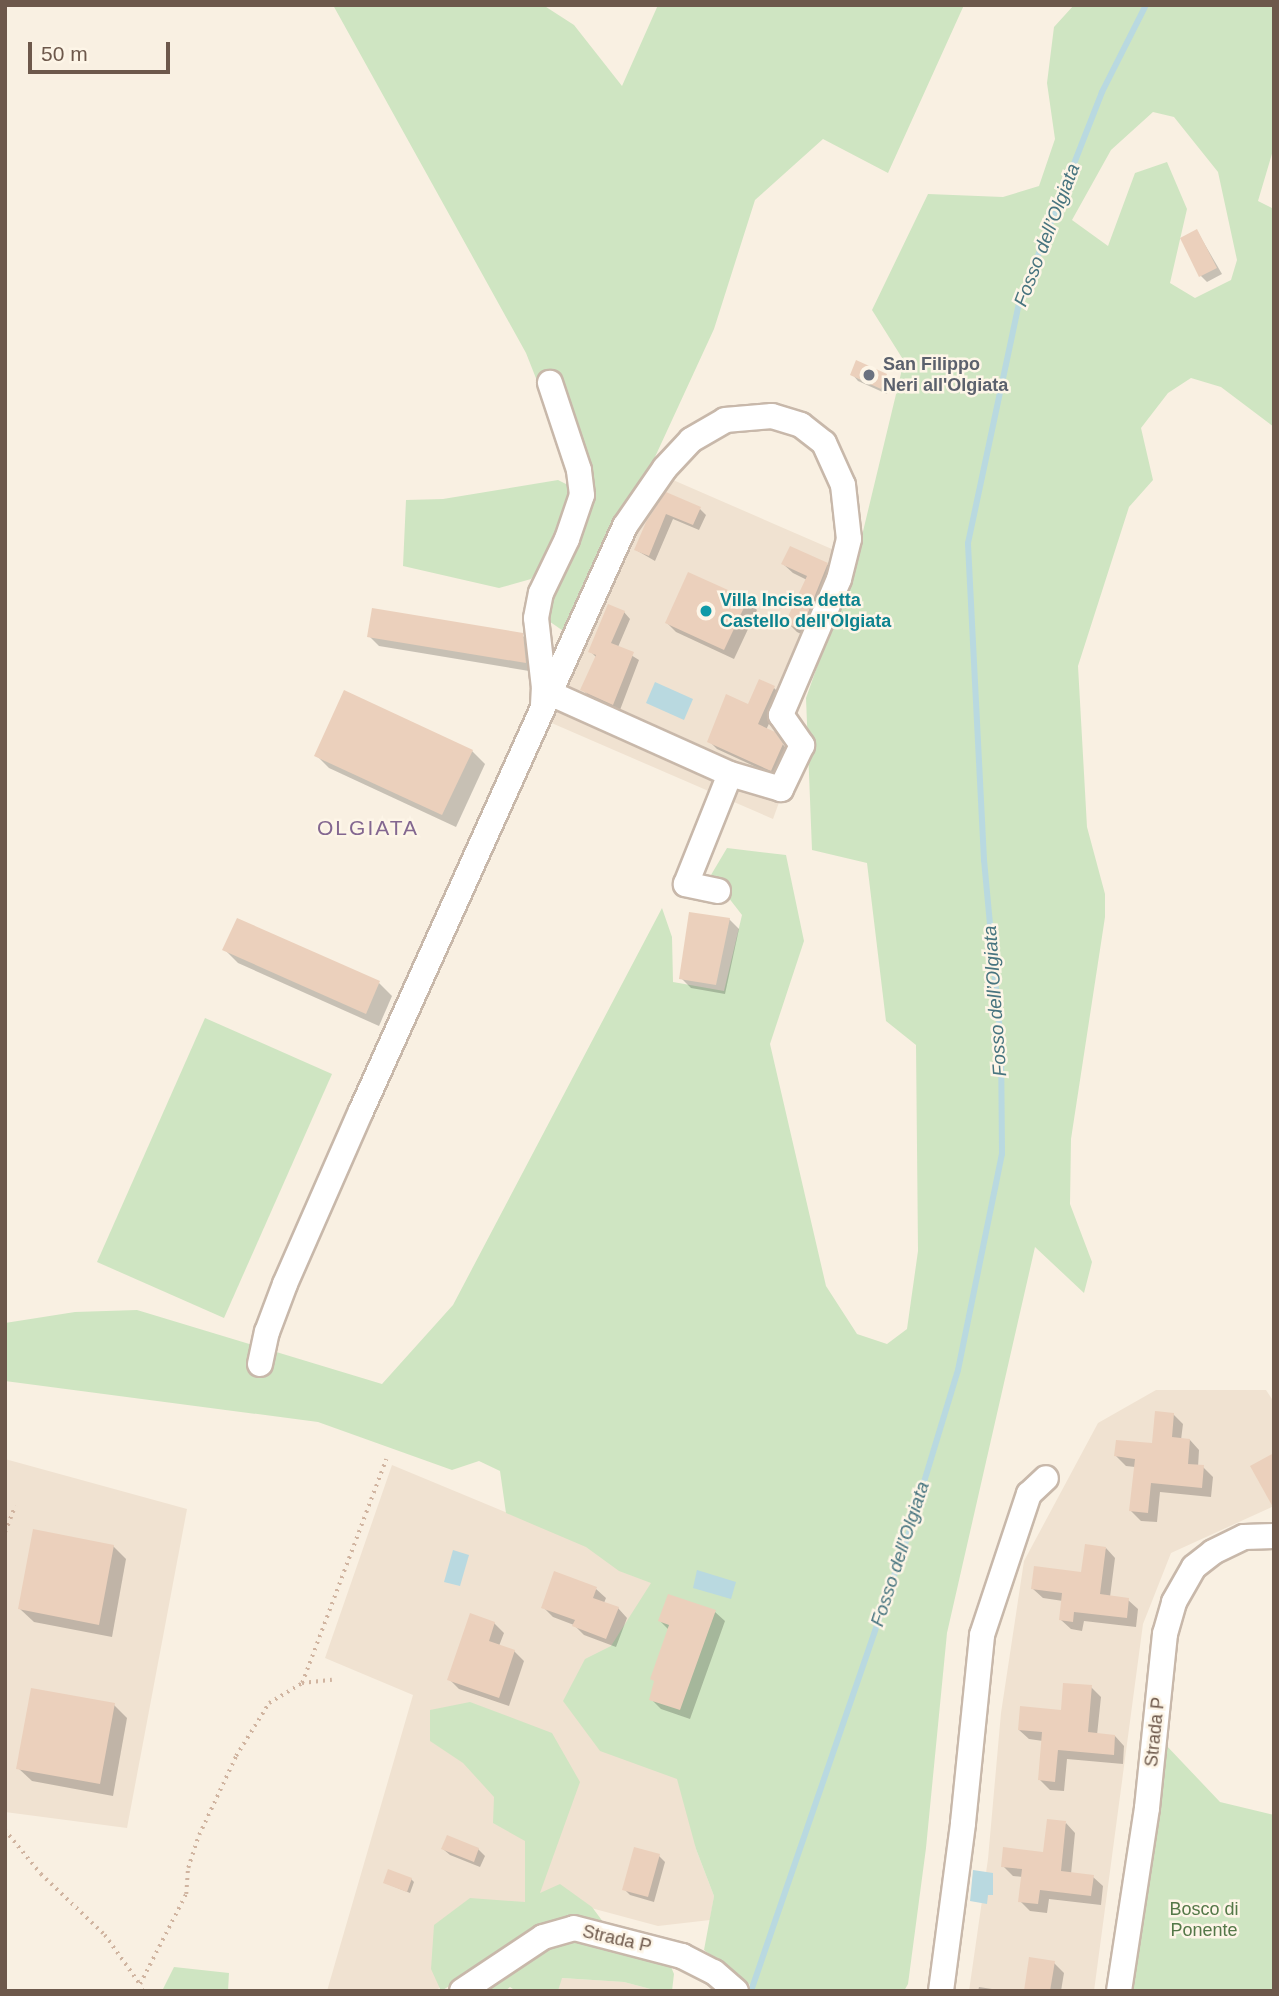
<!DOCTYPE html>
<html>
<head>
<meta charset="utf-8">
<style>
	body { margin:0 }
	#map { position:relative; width:1279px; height:1996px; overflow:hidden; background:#f9f0e2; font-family:Helvetica,sans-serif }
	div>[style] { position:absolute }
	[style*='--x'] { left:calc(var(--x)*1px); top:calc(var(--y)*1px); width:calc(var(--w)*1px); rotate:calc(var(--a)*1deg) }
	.residential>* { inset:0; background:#f0e2d1 }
	.green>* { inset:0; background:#cfe5c2 }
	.water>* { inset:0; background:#b9d9e0 }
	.shadow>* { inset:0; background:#0003 }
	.stream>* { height:6px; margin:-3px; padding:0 3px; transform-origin:3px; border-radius:3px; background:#b9d9e0 }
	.building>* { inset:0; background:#ebd0bc }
	.path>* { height:3.5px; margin-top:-1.75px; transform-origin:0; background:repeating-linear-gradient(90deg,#d0b4a0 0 2px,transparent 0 7px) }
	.roads { filter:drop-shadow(2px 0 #c8b8aa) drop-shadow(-2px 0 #c8b8aa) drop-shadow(0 2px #c8b8aa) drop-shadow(0 -2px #c8b8aa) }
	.minor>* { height:24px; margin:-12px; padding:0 12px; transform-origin:12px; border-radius:12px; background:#fff }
	.dots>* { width:19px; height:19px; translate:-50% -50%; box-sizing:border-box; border:4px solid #fdf5e7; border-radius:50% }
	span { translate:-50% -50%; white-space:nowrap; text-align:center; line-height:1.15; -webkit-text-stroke:5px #fdf5e7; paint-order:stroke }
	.worship-label { font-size:18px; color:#5b616d; font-weight:700 }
	.left { translate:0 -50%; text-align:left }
	.culture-label { font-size:18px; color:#0d838f; font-weight:700 }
	.street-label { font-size:18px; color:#6d584b }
	.park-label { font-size:18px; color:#547848 }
	.water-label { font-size:19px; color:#47747f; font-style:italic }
	.quarter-label { font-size:21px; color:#836790; letter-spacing:2px }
	.frame { position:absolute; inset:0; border:7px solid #6d584b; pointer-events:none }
	.scale { position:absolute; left:28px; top:42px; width:142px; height:32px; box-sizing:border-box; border:4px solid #6d584b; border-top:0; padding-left:9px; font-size:21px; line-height:24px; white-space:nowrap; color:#6d584b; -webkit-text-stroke:5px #fdf5e7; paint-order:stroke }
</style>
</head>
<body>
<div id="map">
	<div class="residential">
		<i style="clip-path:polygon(657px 473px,841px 553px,794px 693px,798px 750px,773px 819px,547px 721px)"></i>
		<i style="clip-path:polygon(1156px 1390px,1266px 1390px,1274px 1402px,1274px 1506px,1171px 1553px,1143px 1624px,1094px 1991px,969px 1991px,988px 1859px,1001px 1713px,1024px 1561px,1098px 1423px)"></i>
		<i style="clip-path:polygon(5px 1459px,187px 1509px,127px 1828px,5px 1812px)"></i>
		<i style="clip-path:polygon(392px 1465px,652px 1573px,696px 1849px,714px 1896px,710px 1920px,658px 1926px,539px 1894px,525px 1902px,436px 1991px,327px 1991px,413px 1695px,325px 1658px)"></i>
		<i style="clip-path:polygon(561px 1978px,624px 1982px,658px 1991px,558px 1991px)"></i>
	</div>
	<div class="green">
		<i style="clip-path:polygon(333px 5px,543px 5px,574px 25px,622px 86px,658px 5px,964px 5px,888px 173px,823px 139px,755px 200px,714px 329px,572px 637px,543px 617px,564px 532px,531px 579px,499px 588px,403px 566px,406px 500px,443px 499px,558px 480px,572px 487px,575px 477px,526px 353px)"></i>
		<i style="clip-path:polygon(evenodd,1074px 5px,1274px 5px,1274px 147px,1258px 201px,1274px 209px,1274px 427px,1221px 387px,1191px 378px,1168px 393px,1141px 428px,1153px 480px,1129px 507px,1078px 666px,1087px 827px,1105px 894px,1105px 917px,1071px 1139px,1070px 1204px,1092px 1262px,1084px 1293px,1035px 1247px,947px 1633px,926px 1848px,908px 1984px,904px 1991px,758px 1991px,704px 1950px,714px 1896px,696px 1849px,677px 1779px,600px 1751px,563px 1701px,585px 1659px,611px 1646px,651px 1583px,619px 1571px,586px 1547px,506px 1513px,500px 1471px,479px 1461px,452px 1470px,318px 1422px,5px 1381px,5px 1323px,75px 1312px,137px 1310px,382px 1384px,453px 1305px,662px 908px,672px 937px,673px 982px,724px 991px,742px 915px,711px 875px,727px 848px,786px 855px,804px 941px,770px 1044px,826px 1286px,857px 1334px,887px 1344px,907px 1329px,918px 1251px,916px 1045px,886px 1021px,867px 863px,812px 850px,806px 698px,859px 548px,904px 361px,872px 310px,928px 194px,1003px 197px,1039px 186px,1055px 139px,1047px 83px,1054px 27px,1074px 5px,1153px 112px,1174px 117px,1218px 172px,1237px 260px,1231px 280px,1195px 298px,1170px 283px,1187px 209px,1167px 162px,1135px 173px,1108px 246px,1072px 220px,1111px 150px,1153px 112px)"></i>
		<i style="clip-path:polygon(205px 1018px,332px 1074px,224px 1318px,97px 1262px)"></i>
		<i style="clip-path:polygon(470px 1702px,552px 1733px,580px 1782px,540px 1893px,560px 1884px,592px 1907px,623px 1949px,662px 1945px,674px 1974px,672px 1991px,658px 1991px,624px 1982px,562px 1978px,558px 1991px,516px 1991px,510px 1987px,505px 1991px,462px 1991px,463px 1978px,441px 1991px,431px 1969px,434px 1925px,470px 1898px,525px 1902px,525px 1841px,493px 1823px,494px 1797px,463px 1763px,430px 1741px,430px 1710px)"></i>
		<i style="clip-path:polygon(1164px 1743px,1220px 1802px,1274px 1815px,1274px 1991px,1120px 1991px)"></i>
		<i style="clip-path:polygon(174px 1967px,229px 1973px,228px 1991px,162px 1991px)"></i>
	</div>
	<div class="water">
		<i style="clip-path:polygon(655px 682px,693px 699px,684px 720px,646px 703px)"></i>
		<i style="clip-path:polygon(453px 1550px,469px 1555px,460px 1586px,444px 1582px)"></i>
		<i style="clip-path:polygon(697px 1570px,736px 1582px,731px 1599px,693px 1588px)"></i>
		<i style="clip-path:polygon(973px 1870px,993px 1873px,993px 1895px,988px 1895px,987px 1904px,970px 1901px)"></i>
	</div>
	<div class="shadow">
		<i style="clip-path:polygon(1197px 231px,1222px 274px,1207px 282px,1201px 276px)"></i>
		<i style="clip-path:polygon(852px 374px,886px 376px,892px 382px,887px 394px,858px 381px)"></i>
		<i style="clip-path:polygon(667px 495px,700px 509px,706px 515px,699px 530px,673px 519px,655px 561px,636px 550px)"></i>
		<i style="clip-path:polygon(783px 564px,827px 564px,836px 574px,811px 639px,797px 632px,787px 622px,807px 580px,793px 573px)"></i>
		<i style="clip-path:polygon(747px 600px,757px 610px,734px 659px,676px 632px,667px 623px)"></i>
		<i style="clip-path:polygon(624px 612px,630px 619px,618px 647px,639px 660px,620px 710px,589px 696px,583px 690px,597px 658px,590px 651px)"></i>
		<i style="clip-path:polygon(522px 635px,532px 645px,535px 672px,379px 646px,369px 636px)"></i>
		<i style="clip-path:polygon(774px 688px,782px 696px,766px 730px,774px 734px,791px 754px,780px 778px,717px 749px,709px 741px)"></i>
		<i style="clip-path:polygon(472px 751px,485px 764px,456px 827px,329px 768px,316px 755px)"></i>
		<i style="clip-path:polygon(729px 919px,739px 929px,725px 994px,691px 988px,681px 978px)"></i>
		<i style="clip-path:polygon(225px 950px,379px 983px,392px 996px,379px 1026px,238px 963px)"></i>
		<i style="clip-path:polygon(1173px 1414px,1183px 1424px,1181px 1440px,1190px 1440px,1199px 1450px,1198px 1467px,1203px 1467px,1213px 1477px,1211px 1497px,1160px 1492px,1157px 1522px,1141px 1521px,1131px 1511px,1135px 1467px,1126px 1466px,1116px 1456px,1154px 1445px)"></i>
		<i style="clip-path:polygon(113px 1546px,126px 1559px,112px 1637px,34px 1622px,20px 1609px)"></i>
		<i style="clip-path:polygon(1106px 1548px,1115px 1558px,1110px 1597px,1128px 1600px,1138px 1609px,1136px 1627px,1084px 1621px,1082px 1631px,1071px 1629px,1061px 1620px,1063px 1601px,1043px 1598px,1033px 1589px,1083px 1574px)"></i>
		<i style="clip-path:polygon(596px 1589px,606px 1598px,604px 1603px,618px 1608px,627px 1618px,616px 1647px,584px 1635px,574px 1625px,553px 1617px,543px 1607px)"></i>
		<i style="clip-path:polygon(715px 1612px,725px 1621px,690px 1719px,661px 1709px,651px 1699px,669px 1630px,660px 1621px)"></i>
		<i style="clip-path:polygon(494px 1623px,504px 1633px,499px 1646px,514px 1651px,524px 1661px,509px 1706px,459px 1689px,449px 1679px)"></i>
		<i style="clip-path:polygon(1091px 1687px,1101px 1697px,1097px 1735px,1115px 1736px,1124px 1746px,1123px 1764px,1067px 1759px,1064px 1791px,1050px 1790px,1040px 1780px,1043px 1741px,1029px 1739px,1019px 1730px,1063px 1712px)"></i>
		<i style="clip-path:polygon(114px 1705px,127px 1718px,113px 1796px,32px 1781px,18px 1768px)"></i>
		<i style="clip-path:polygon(1066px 1823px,1075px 1833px,1071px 1874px,1093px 1877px,1103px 1886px,1101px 1905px,1049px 1899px,1047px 1913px,1030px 1911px,1020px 1901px,1023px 1877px,1013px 1876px,1003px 1866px,1045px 1854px)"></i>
		<i style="clip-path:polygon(443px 1849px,478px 1849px,485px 1856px,480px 1867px,450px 1855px)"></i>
		<i style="clip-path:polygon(659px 1856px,665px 1862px,654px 1902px,630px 1895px,624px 1889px)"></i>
		<i style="clip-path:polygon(411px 1879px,414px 1882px,410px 1893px,385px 1883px)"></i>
		<i style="clip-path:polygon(1054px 1963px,1064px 1973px,1061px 1991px,1025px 1991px)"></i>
		<i style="clip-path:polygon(979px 1987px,1005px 1991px,978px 1991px)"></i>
	</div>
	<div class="stream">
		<i style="--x:751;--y:1991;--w:490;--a:-71"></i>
		<i style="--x:910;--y:1528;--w:165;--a:-73.1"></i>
		<i style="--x:958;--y:1370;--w:220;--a:-78.5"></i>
		<i style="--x:1002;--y:1154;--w:111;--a:-90.5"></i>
		<i style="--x:1001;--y:1043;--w:184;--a:-95.3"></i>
		<i style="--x:984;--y:860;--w:317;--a:-92.9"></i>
		<i style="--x:968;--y:543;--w:244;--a:-78"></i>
		<i style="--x:1019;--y:304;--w:228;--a:-68.6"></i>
		<i style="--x:1102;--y:92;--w:97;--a:-63.2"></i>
	</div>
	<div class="building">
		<i style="clip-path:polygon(1197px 229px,1217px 268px,1199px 277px,1180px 238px)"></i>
		<i style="clip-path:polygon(856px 360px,887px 374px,881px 389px,850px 375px)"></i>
		<i style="clip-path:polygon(666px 492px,701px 507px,693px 525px,666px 514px,649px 556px,634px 550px,646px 522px)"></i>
		<i style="clip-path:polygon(790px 546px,828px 563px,801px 630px,785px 623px,807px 576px,781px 564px)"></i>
		<i style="clip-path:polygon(688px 572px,748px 599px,724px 650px,665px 623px)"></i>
		<i style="clip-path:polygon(608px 604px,625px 611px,611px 643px,634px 652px,613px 705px,580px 690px,596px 655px,588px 652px)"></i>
		<i style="clip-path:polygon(372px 608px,523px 633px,526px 663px,367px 637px)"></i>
		<i style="clip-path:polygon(759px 679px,775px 686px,758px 724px,775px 732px,783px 744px,771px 771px,707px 742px,726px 694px,748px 704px)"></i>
		<i style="clip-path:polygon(344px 690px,473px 750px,442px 815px,314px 756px)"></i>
		<i style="clip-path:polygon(689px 912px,730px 918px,716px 985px,679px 979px)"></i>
		<i style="clip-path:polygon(237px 918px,380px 981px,366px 1014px,222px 950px)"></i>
		<i style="clip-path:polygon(1155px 1411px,1174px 1413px,1172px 1437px,1190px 1439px,1188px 1464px,1204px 1465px,1202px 1488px,1151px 1483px,1148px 1513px,1129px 1511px,1135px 1459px,1114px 1456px,1116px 1440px,1152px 1443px)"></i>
		<i style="clip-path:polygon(1274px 1453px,1274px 1509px,1250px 1466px)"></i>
		<i style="clip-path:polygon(33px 1529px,114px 1545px,99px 1625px,18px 1609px)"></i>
		<i style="clip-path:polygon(1085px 1544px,1106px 1547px,1100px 1594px,1129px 1598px,1127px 1618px,1074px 1612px,1073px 1622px,1059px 1620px,1062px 1593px,1031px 1589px,1034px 1566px,1081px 1572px)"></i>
		<i style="clip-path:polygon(554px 1571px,597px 1587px,593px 1598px,619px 1607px,606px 1639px,572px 1626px,575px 1620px,541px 1608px)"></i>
		<i style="clip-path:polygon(668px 1594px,716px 1610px,680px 1710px,649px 1700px,654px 1681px,650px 1679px,669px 1625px,658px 1621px)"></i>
		<i style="clip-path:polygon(470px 1613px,495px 1622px,489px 1641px,515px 1650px,499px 1698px,447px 1680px)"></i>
		<i style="clip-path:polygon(1063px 1683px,1092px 1685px,1088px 1732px,1115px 1735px,1114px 1755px,1058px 1750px,1055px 1782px,1038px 1780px,1042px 1732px,1018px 1730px,1020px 1706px,1061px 1710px)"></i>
		<i style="clip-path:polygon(31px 1688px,115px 1703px,100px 1784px,16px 1769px)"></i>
		<i style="clip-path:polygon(1047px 1819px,1066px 1821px,1061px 1871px,1094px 1875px,1091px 1896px,1040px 1890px,1038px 1904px,1018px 1902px,1022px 1869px,1001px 1867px,1003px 1847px,1043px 1852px)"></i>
		<i style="clip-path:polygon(447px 1835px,479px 1848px,474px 1862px,441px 1849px)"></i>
		<i style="clip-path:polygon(634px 1847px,660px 1854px,648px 1897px,622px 1890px)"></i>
		<i style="clip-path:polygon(388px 1869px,412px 1878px,407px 1892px,383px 1883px)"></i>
		<i style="clip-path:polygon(1029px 1957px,1055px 1961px,1050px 1991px,1024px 1991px)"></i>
	</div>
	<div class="path">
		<i style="--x:5;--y:1532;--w:28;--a:-69"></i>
		<i style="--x:302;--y:1683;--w:239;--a:-69.4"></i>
		<i style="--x:5;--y:1830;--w:57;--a:50.7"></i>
		<i style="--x:41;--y:1874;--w:88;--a:43.6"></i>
		<i style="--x:105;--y:1935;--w:60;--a:54.5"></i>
		<i style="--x:142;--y:1991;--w:7;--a:-106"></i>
		<i style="--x:140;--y:1984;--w:101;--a:-62.9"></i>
		<i style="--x:186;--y:1894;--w:26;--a:-86"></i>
		<i style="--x:188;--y:1868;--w:35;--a:-72"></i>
		<i style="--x:199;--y:1835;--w:87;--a:-64.9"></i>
		<i style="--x:236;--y:1756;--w:62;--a:-58.1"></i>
		<i style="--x:269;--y:1703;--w:39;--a:-31"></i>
		<i style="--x:302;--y:1683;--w:30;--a:-6"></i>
	</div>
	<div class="roads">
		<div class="minor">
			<i style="--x:543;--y:705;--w:17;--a:-87"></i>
			<i style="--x:544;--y:688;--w:70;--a:-96.5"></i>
			<i style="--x:536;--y:618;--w:25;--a:-79"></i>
			<i style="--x:541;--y:593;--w:60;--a:-64.3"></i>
			<i style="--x:567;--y:539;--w:46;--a:-71.2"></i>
			<i style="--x:582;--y:495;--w:25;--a:-97"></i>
			<i style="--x:579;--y:470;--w:92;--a:-108.4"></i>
			<i style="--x:718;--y:891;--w:33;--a:-168"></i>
			<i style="--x:686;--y:884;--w:118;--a:-68.2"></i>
			<i style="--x:260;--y:1364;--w:33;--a:-78"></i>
			<i style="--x:267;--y:1332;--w:51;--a:-69.4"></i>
			<i style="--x:285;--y:1284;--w:189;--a:-66.3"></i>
			<i style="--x:361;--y:1111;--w:642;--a:-65.71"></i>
			<i style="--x:625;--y:526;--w:70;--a:-55.4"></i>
			<i style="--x:665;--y:468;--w:38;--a:-47"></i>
			<i style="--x:691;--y:440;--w:39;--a:-30"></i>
			<i style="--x:725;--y:420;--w:47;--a:-4.9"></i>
			<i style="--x:772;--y:416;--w:30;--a:17"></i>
			<i style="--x:801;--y:425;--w:29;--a:38"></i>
			<i style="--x:824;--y:443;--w:46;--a:65.7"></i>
			<i style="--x:843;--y:485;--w:54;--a:83.7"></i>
			<i style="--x:849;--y:539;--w:41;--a:104"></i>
			<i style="--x:839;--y:579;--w:148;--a:113.1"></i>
			<i style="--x:781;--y:715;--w:37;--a:55"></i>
			<i style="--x:802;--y:745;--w:49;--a:115.5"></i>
			<i style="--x:781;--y:789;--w:53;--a:-163.6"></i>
			<i style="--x:730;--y:774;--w:197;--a:-155.8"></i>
			<i style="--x:462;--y:1991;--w:97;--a:-33.7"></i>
			<i style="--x:543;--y:1937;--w:32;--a:-16"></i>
			<i style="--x:574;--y:1928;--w:112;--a:14.5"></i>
			<i style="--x:682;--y:1956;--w:36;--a:27"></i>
			<i style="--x:714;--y:1972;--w:29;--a:41"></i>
			<i style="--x:941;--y:1991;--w:169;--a:-82.5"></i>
			<i style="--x:963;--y:1823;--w:189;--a:-84.2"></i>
			<i style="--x:982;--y:1635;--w:149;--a:-71.6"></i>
			<i style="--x:1029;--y:1494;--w:23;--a:-43"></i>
			<i style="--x:1119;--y:1991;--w:185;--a:-81.3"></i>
			<i style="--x:1147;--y:1808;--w:175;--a:-84.1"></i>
			<i style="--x:1165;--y:1634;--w:33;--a:-74"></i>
			<i style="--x:1174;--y:1602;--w:40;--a:-60.3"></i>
			<i style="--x:1194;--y:1567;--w:24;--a:-38"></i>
			<i style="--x:1213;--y:1552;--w:34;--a:-26"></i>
			<i style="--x:1244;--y:1537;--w:30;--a:-2"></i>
		</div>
	</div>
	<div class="dots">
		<i style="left:869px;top:375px;background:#6b7280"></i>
		<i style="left:706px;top:611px;background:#0f9aa8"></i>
	</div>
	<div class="worship-label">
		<span class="left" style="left:883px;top:375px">San Filippo<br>Neri all'Olgiata</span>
	</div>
	<div class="culture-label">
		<span class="left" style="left:720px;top:611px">Villa Incisa detta<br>Castello dell'Olgiata</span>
	</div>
	<div class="street-label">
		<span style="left:1155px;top:1732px;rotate:-84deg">Strada P</span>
		<span style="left:617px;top:1939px;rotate:13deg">Strada P</span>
	</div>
	<div class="park-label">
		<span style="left:1204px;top:1920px">Bosco di<br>Ponente</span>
	</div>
	<div class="water-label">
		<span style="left:1047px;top:235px;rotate:-69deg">Fosso dell’Olgiata</span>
		<span style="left:995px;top:1001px;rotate:-94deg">Fosso dell’Olgiata</span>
		<span style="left:900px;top:1554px;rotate:-72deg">Fosso dell’Olgiata</span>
	</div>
	<div class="quarter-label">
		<span style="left:368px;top:828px">OLGIATA</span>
	</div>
	<div class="frame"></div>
	<div class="scale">50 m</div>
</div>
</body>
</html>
